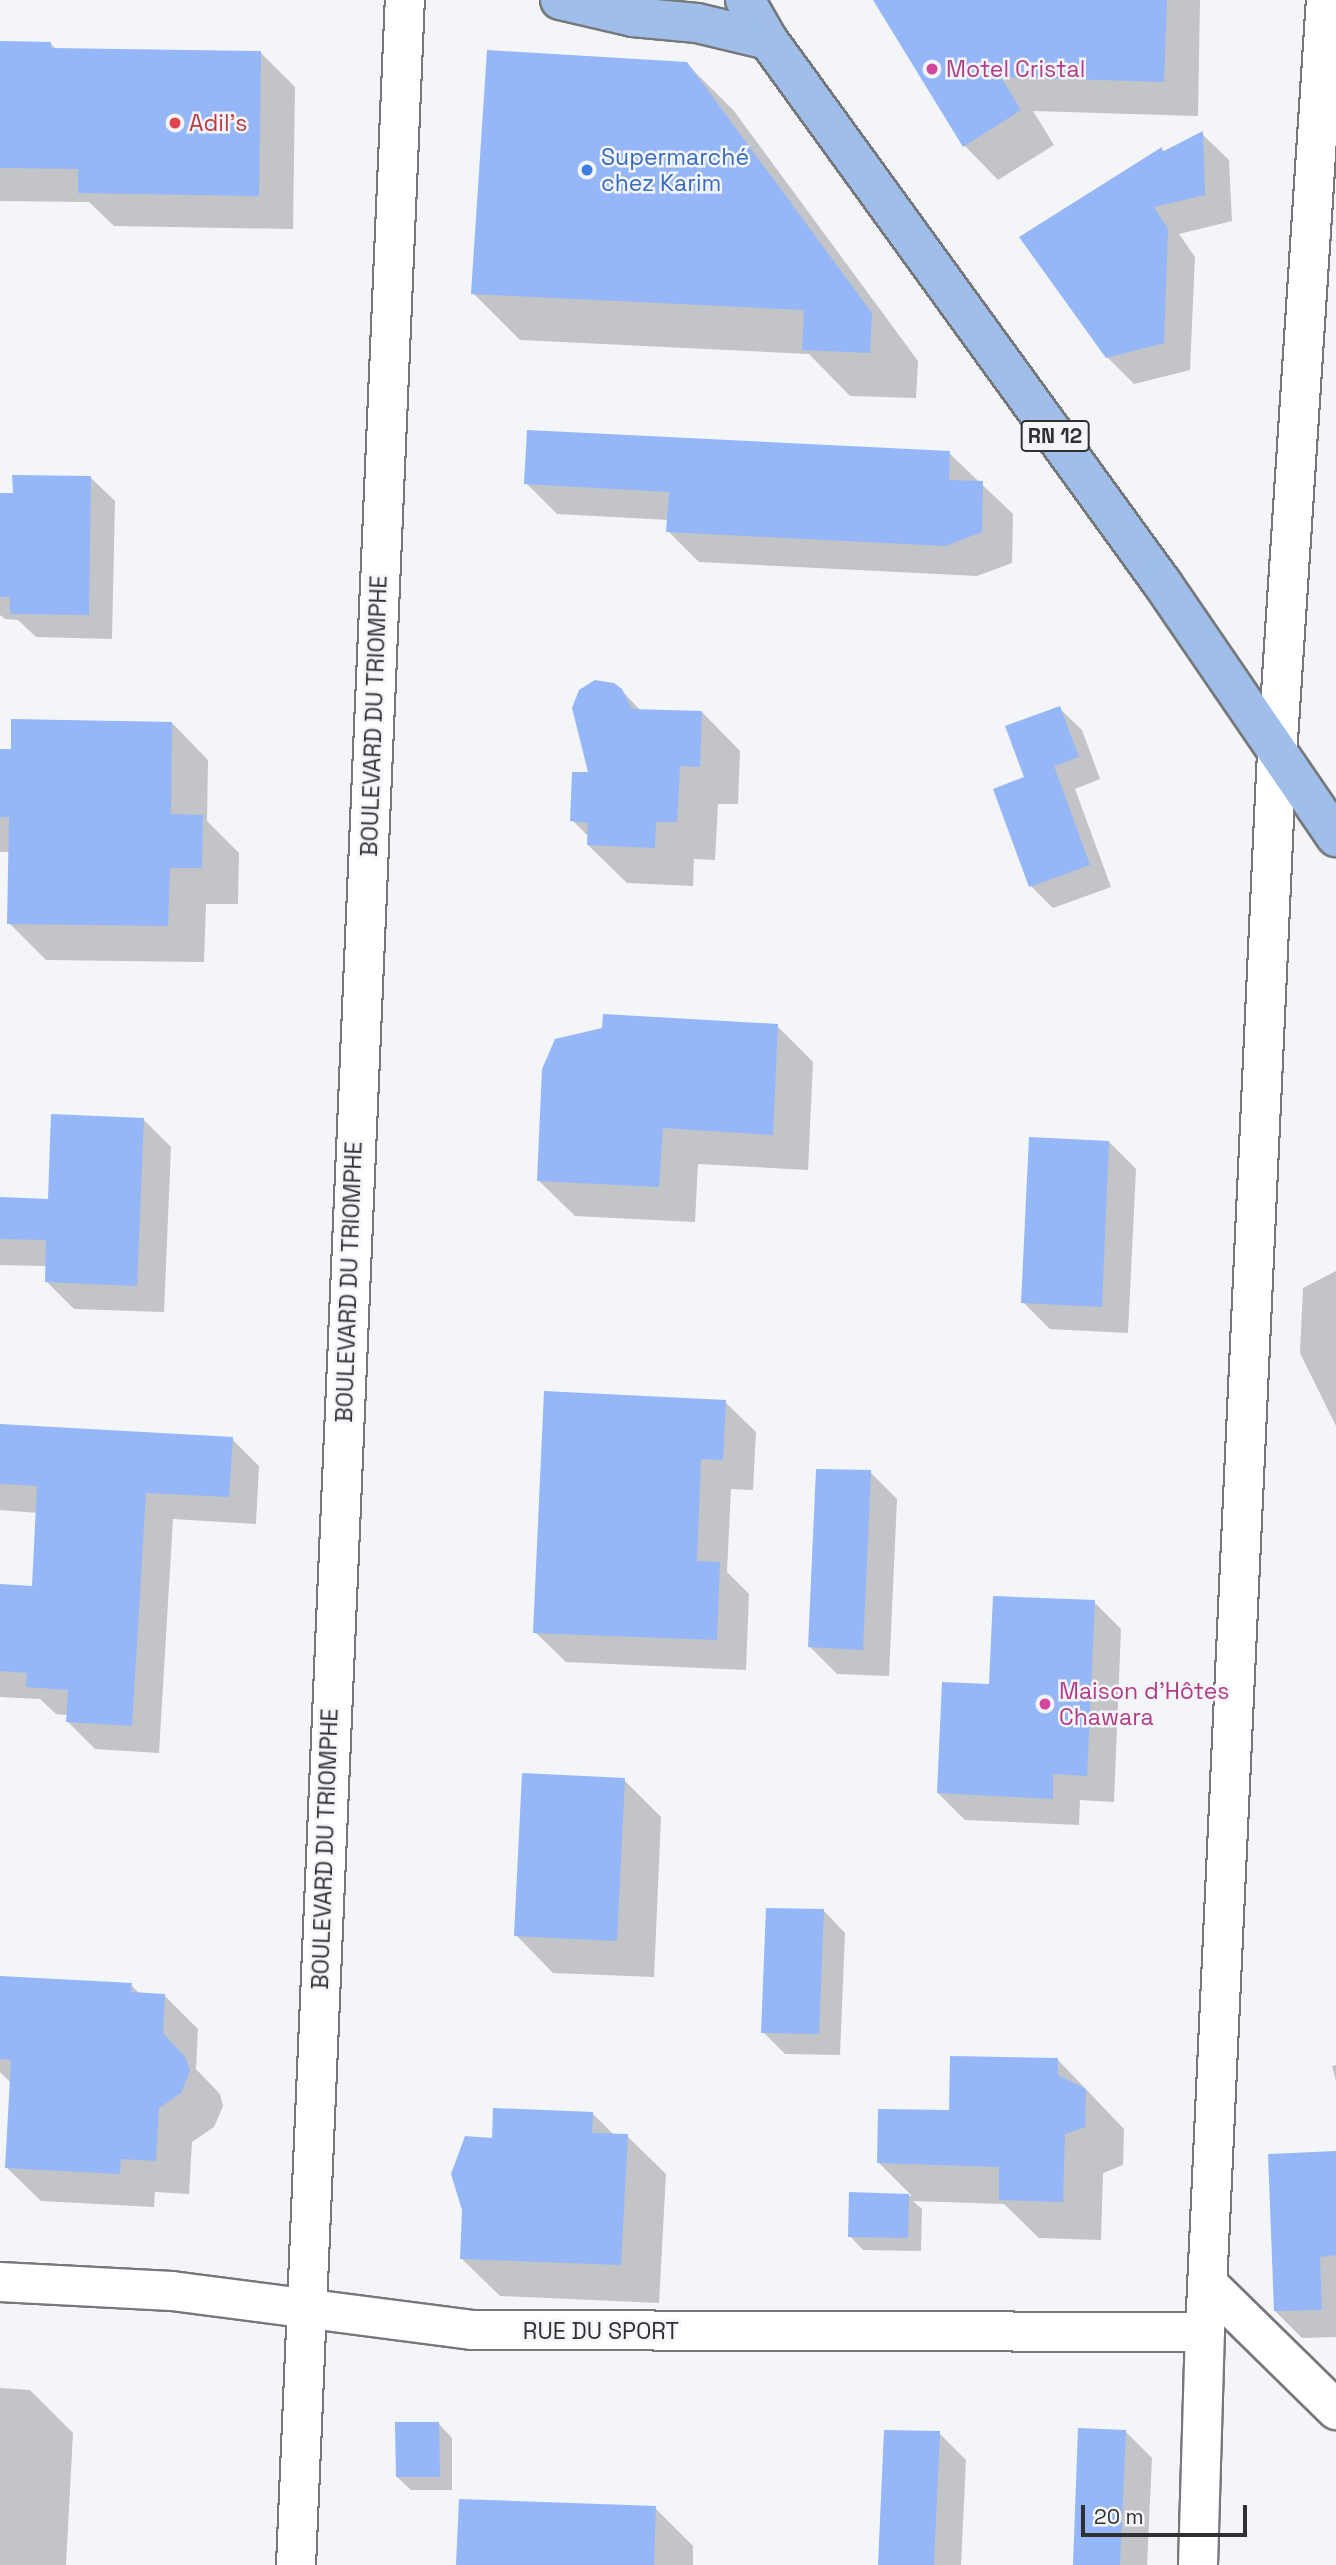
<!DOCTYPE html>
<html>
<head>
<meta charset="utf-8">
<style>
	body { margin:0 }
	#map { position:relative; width:1336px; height:2565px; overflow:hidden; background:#f3f5f9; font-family:"Space Grotesk",sans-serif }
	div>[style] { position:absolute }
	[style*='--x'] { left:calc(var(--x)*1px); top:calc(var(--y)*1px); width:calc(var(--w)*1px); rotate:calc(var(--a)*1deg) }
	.shadow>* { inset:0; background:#0003 }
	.building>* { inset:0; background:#95b6f7 }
	.roads { filter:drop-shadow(2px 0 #77787c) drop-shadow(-2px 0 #77787c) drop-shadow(0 2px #77787c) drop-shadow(0 -2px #77787c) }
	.minor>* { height:38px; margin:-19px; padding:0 19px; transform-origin:19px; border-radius:19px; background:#fff }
	.primary>* { height:38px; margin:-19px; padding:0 19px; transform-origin:19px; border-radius:19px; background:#9fbfea }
	.dots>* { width:19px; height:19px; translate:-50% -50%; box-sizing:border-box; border:4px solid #f3f5f9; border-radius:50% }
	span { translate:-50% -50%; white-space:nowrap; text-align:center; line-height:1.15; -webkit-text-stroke:5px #f3f5f9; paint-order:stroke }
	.shield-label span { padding:2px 5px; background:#f3f5f9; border:2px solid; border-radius:5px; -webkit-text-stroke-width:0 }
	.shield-label { font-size:21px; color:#2f3031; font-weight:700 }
	.hotel-label { font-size:23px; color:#b23c85 }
	.left { translate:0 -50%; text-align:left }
	.health-label { font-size:23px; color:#be3a42 }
	.shop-label { font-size:23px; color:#366cbe }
	.street-label { font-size:23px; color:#2f3031 }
	.scale { position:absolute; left:1081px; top:2505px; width:166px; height:32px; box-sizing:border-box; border:4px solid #2f3031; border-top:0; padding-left:9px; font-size:21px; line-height:24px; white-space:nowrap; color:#2f3031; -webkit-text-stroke:5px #f3f5f9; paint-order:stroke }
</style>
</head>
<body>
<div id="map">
	<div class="shadow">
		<i style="clip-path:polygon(875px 0,1200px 0,1198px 116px,1033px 111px,1054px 145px,998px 180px,964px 145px)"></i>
		<i style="clip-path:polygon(0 43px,50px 43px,57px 50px,261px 53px,295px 87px,293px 229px,114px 226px,89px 202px,0 201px)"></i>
		<i style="clip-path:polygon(687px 64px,734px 111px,918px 361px,916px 398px,850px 396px,809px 354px,520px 340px,473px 293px)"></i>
		<i style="clip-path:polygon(1202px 134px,1229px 160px,1232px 221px,1179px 234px,1195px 257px,1190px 370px,1134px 384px,1107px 357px,1162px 149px,1165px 152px)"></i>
		<i style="clip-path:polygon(949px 453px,1013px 514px,1012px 563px,977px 576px,699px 562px,668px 531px,669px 520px,557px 514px,526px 483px)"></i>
		<i style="clip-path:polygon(91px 478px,115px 501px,112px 639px,36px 637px,18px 620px,5px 619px,0 615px,0 495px,14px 495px)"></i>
		<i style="clip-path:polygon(621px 690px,641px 711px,702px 712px,740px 751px,738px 804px,718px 804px,715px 860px,694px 859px,693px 886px,627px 883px,588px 845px,589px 837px,572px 820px)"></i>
		<i style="clip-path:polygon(1059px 708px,1082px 730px,1100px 779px,1075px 789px,1111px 887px,1053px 908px,1031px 886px,1026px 778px)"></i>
		<i style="clip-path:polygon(172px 723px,208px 760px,207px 821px,239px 853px,238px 904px,206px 904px,204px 962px,46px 960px,9px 923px,10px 852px,0 852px,0 751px)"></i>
		<i style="clip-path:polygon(777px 1026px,813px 1062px,808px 1170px,698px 1164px,695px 1222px,575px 1216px,538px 1180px)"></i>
		<i style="clip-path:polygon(143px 1119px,171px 1147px,164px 1312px,74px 1309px,47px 1282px,47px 1266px,0 1265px,0 1199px,50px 1201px)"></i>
		<i style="clip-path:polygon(1109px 1142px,1136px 1169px,1128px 1333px,1050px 1329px,1023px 1302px)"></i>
		<i style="clip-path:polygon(1336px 1271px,1336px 1426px,1300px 1353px,1303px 1288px)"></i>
		<i style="clip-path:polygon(725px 1402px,756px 1432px,753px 1490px,731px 1489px,727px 1572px,749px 1594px,746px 1670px,566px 1662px,535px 1632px)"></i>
		<i style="clip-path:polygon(0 1425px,232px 1439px,259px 1466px,256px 1524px,173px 1519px,159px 1753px,95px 1749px,68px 1722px,68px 1715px,56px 1714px,40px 1699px,0 1697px,0 1586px,33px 1588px,38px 1513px,0 1510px)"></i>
		<i style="clip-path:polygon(870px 1472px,897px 1499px,889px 1676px,837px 1674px,810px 1647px)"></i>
		<i style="clip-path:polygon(1094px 1602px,1121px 1629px,1114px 1802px,1080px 1800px,1079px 1825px,965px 1820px,938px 1793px,991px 1686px)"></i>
		<i style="clip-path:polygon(624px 1780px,661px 1817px,654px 1977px,553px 1973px,516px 1935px)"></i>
		<i style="clip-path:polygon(824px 1911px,845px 1933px,840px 2055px,785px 2054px,763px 2032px)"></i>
		<i style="clip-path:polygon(0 1978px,131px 1985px,140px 1994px,164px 1995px,198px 2029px,196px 2069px,220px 2094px,223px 2106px,214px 2127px,192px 2142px,189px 2194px,155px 2192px,154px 2207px,41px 2201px,6px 2167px,11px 2083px,0 2072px)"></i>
		<i style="clip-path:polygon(1058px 2060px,1124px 2129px,1123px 2165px,1103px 2173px,1101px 2240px,1039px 2238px,1004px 2204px,913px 2201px,922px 2209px,921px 2251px,863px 2250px,850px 2236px,851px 2194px,912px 2196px,879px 2163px,950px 2112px)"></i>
		<i style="clip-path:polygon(1336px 2065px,1336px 2081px,1332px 2066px)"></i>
		<i style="clip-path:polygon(593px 2114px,614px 2135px,627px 2136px,666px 2174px,659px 2303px,500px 2296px,461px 2258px,494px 2140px)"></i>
		<i style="clip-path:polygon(1336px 2173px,1336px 2337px,1302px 2338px,1275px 2311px)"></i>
		<i style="clip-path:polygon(0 2388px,30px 2390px,73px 2433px,66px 2565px,0 2565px)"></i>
		<i style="clip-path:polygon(439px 2424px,452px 2438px,452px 2490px,411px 2490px,397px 2477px)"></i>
		<i style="clip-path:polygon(1125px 2431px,1152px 2458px,1147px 2565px,1075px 2565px)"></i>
		<i style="clip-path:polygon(939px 2433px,966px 2460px,961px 2565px,880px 2565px)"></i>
		<i style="clip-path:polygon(655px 2508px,693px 2546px,693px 2565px,458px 2565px)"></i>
	</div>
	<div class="building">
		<i style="clip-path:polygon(873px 0,1167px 0,1164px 82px,1001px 77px,1021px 110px,963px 147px)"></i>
		<i style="clip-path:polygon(0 41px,51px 42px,51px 48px,261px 51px,259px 196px,78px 193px,78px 169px,0 168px)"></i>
		<i style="clip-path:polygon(487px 50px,687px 62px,872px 313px,870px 353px,802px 350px,804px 310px,471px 294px)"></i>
		<i style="clip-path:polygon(1203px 131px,1205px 195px,1154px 207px,1168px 229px,1164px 343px,1106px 358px,1019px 237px,1162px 147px,1162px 152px)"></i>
		<i style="clip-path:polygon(527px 430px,950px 451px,949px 480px,983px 481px,982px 532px,945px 546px,666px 532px,669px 492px,524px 484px)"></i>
		<i style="clip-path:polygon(12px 475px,91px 476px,89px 615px,10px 614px,10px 597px,0 597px,0 493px,13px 493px)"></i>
		<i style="clip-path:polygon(595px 680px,614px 683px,622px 689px,632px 709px,702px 711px,700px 767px,680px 766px,677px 822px,656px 822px,655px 848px,587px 845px,588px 823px,570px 821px,572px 772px,588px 772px,572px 708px,579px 690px)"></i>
		<i style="clip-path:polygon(1060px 706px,1079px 757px,1054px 766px,1090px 865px,1029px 887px,993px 789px,1024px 777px,1005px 726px)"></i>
		<i style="clip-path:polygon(11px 719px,172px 722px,171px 814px,203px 815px,202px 868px,170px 868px,168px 926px,7px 924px,9px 817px,0 817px,0 749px,11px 749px)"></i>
		<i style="clip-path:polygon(603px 1014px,778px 1024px,773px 1135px,663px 1128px,659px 1187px,537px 1181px,542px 1069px,555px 1039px,602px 1028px)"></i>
		<i style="clip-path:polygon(51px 1114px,144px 1118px,137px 1286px,45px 1282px,46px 1240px,0 1239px,0 1197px,48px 1199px)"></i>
		<i style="clip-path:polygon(1029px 1137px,1109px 1141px,1102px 1307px,1021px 1303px)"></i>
		<i style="clip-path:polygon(544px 1391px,726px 1400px,723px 1460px,701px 1459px,697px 1561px,720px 1562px,717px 1640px,533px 1633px)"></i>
		<i style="clip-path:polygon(0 1424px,233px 1437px,229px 1497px,146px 1493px,132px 1726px,66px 1722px,68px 1690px,26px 1687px,27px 1673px,0 1671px,0 1584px,32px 1586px,37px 1486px,0 1484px)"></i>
		<i style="clip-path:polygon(816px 1469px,871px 1470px,863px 1650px,808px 1647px)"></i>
		<i style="clip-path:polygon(993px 1596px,1095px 1600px,1087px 1776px,1053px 1774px,1053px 1799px,937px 1793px,942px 1682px,989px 1684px)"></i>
		<i style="clip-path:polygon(522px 1773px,625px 1778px,617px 1941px,514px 1936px)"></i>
		<i style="clip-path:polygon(766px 1908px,824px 1909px,819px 2034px,761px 2033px)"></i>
		<i style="clip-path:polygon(0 1976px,132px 1983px,131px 1992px,165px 1994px,163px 2033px,186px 2058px,190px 2071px,181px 2093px,159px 2108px,156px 2161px,121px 2159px,120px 2174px,5px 2168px,11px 2060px,0 2059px)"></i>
		<i style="clip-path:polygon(950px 2056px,1058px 2058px,1058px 2075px,1086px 2089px,1085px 2127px,1065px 2134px,1063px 2202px,999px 2200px,999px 2167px,877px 2163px,878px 2109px,949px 2110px)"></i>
		<i style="clip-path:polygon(493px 2108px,593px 2112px,592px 2133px,628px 2134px,621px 2265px,460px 2259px,462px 2210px,451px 2174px,465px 2136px,492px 2138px)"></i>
		<i style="clip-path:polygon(1336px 2151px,1336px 2255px,1320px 2257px,1322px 2310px,1274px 2311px,1268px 2154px)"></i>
		<i style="clip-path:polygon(849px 2192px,909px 2194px,908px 2238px,848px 2237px)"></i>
		<i style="clip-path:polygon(395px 2422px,439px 2422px,440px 2477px,396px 2477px)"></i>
		<i style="clip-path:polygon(1078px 2428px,1126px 2430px,1120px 2565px,1073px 2565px)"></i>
		<i style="clip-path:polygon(884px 2430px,940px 2431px,934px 2565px,878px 2565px)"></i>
		<i style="clip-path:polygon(459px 2499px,656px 2506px,654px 2565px,456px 2565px)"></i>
	</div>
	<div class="roads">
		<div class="minor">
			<i style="--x:0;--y:2282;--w:172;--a:3"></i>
			<i style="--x:172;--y:2291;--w:302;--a:7.4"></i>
			<i style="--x:471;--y:2330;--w:734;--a:0.16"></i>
			<i style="--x:1208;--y:2284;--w:180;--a:44.5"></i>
			<i style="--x:296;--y:2565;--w:2567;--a:-87.57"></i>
			<i style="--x:1198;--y:2565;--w:233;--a:-88.3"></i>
			<i style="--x:1205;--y:2332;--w:1579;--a:-87.39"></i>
			<i style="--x:1277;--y:755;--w:757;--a:-86.29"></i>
		</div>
		<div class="primary">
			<i style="--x:560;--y:0;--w:75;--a:13.1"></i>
			<i style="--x:633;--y:17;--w:64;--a:5.4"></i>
			<i style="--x:697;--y:23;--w:73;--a:13.5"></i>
			<i style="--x:745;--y:0;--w:46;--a:60.1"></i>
			<i style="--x:768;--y:40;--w:671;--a:54.04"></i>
			<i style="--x:1162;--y:583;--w:308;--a:55.6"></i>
		</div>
	</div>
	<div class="dots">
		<i style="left:932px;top:69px;background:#d1479c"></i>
		<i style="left:175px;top:123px;background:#e0444e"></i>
		<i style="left:587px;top:170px;background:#3f7fe0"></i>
		<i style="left:1045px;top:1704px;background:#d1479c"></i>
	</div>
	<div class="shield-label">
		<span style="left:1055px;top:436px">RN 12</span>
	</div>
	<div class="hotel-label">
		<span class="left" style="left:946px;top:69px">Motel Cristal</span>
		<span class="left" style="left:1059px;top:1704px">Maison d’Hôtes<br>Chawara</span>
	</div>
	<div class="health-label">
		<span class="left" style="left:189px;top:123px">Adil’s</span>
	</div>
	<div class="shop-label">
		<span class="left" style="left:601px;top:170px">Supermarché<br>chez Karim</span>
	</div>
	<div class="street-label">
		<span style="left:374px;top:716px;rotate:-88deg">BOULEVARD DU TRIOMPHE</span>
		<span style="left:349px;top:1282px;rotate:-88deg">BOULEVARD DU TRIOMPHE</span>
		<span style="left:325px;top:1849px;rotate:-88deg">BOULEVARD DU TRIOMPHE</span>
		<span style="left:601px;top:2331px">RUE DU SPORT</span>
	</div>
	<div class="scale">20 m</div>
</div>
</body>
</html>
